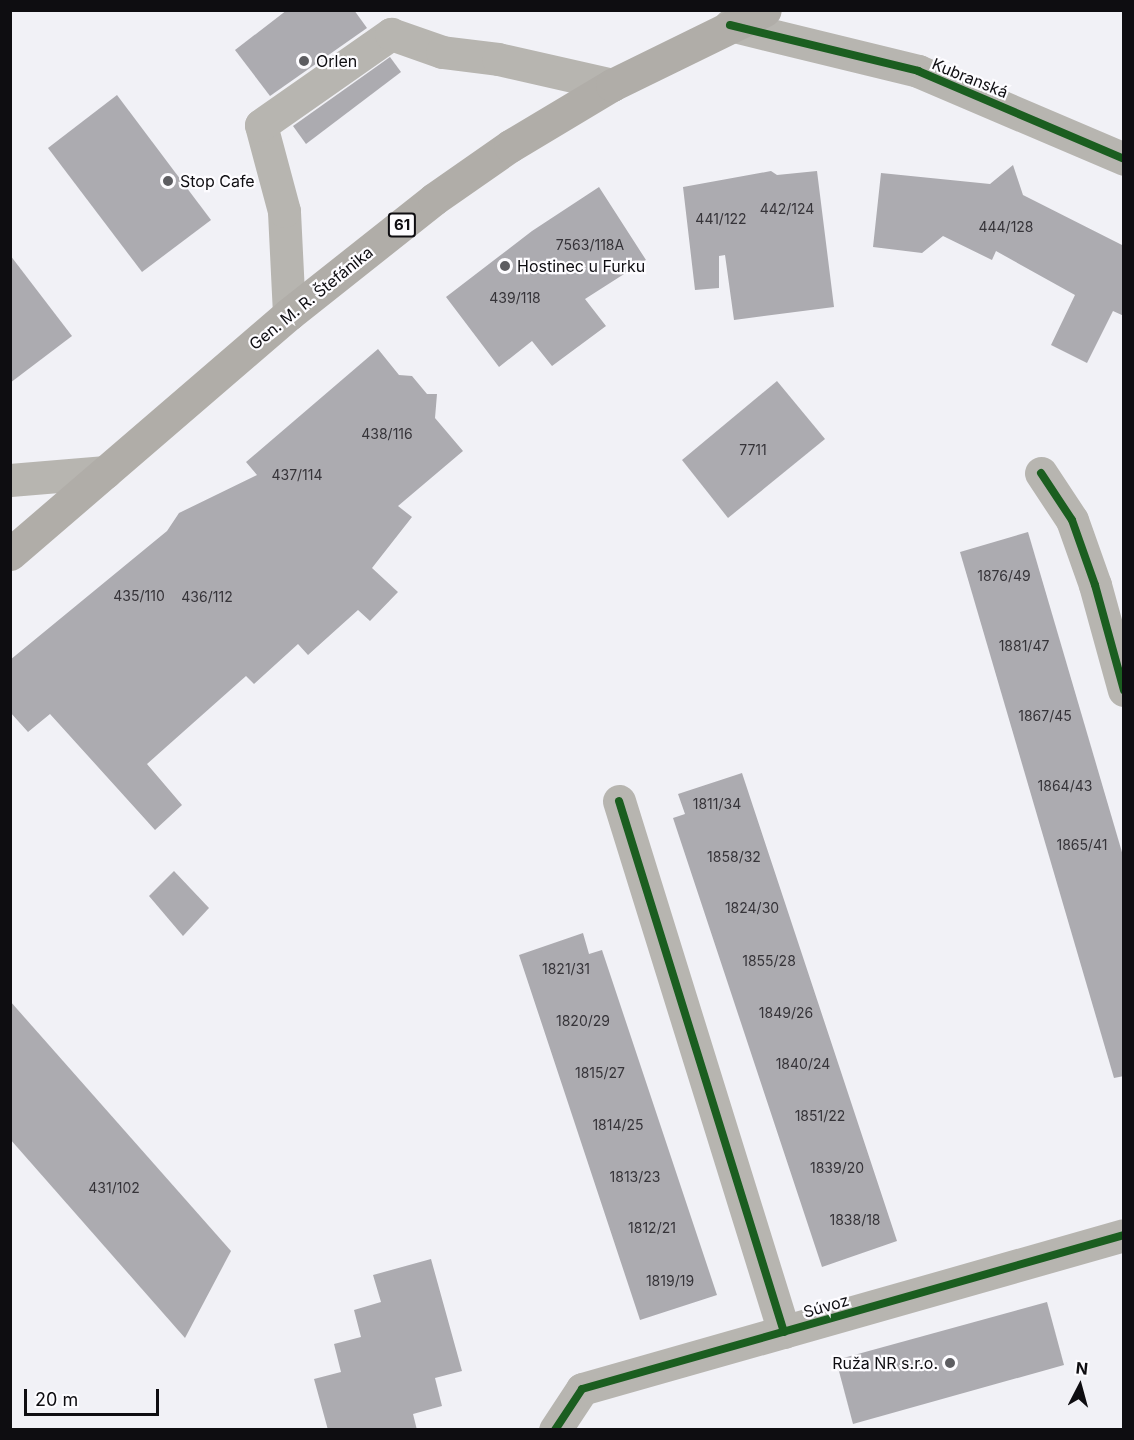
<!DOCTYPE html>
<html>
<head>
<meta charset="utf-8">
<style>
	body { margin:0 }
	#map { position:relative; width:1134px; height:1440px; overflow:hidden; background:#f1f1f6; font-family:Inter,sans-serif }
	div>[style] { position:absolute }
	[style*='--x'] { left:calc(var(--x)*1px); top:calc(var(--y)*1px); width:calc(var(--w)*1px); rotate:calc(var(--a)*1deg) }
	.building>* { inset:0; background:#acabb0 }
	.minor>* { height:33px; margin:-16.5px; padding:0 16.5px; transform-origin:16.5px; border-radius:16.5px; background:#b7b5b0 }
	.major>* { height:33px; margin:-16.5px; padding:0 16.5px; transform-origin:16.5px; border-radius:16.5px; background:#b0ada8 }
	.cycleway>* { height:8px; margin:-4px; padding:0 4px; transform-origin:4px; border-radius:4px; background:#1b5e20 }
	.dots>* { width:16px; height:16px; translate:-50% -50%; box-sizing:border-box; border:3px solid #fdfcff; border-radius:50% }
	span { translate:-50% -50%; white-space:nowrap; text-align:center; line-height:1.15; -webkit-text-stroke:4.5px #fdfcff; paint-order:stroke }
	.number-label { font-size:14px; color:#363439 }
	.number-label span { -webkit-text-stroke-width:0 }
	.shield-label span { padding:2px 4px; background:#fdfcff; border:2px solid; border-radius:4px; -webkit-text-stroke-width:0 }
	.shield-label { font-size:15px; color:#0e0d11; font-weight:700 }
	.poi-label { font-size:16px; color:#0e0d11 }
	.left { translate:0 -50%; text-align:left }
	.right { translate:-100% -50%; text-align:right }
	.street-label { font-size:16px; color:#0e0d11 }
	.frame { position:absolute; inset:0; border:12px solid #0e0d11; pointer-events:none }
	.north { position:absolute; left:1050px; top:1356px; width:60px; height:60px; -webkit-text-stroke:4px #fdfcff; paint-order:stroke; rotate:6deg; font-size:16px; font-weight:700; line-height:24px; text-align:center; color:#0e0d11 }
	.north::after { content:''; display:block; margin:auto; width:21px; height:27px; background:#0e0d11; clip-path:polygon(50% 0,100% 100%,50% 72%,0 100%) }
	.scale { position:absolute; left:24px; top:1389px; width:135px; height:27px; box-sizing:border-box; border:3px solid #0e0d11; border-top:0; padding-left:8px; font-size:18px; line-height:21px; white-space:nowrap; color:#0e0d11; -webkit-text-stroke:4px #fdfcff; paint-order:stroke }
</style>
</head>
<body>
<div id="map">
	<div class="building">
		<i style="clip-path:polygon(287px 10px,354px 10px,367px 28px,270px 96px,235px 50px)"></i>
		<i style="clip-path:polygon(390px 57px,401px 72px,306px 144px,293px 126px)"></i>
		<i style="clip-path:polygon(117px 95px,211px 220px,142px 272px,48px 148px)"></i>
		<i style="clip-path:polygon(1013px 165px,1023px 195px,1124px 246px,1124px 316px,1113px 311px,1087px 363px,1051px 345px,1075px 295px,996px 251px,992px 260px,943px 236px,922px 253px,873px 247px,881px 173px,990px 184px)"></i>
		<i style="clip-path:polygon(771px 171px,777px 175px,817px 171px,834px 307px,734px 320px,725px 255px,719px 256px,719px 288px,695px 290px,683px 187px)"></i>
		<i style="clip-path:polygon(599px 187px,646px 260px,585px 299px,606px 326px,552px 366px,532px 341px,499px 367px,446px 297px,532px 231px)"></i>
		<i style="clip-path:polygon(10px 255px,72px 336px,10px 383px)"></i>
		<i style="clip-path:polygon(378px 349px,399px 375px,412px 376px,427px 394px,437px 394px,435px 418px,463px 451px,398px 506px,412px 517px,372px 568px,398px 592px,370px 621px,358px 610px,308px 655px,298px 644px,254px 684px,246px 676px,147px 764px,182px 805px,155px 830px,50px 714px,28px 732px,10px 712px,10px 660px,167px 531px,179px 513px,257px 475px,246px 462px)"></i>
		<i style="clip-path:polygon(777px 381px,825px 439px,728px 518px,682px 460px)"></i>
		<i style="clip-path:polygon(1028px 532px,1124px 859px,1124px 1076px,1114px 1078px,960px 552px)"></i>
		<i style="clip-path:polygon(742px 773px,897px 1241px,822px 1267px,673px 818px,685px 814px,678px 794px)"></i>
		<i style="clip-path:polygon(174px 871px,209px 908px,183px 936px,149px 896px)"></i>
		<i style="clip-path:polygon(583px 933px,589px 954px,602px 950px,717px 1295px,640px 1320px,519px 955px)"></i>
		<i style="clip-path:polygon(10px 1001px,231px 1251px,185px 1338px,10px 1139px)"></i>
		<i style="clip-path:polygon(431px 1259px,462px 1371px,435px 1378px,442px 1406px,413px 1414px,417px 1430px,328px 1430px,314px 1379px,341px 1372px,334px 1344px,361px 1337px,354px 1310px,381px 1302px,373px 1275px)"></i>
		<i style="clip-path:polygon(1047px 1302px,1064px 1365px,853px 1424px,836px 1360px)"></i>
	</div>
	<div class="minor">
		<i style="--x:730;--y:25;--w:194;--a:13.7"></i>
		<i style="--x:918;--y:71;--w:224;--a:23.1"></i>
		<i style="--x:289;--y:314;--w:103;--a:-92.8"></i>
		<i style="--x:284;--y:211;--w:89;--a:-105"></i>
		<i style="--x:261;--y:125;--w:159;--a:-35"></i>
		<i style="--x:391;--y:34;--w:54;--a:19.4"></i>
		<i style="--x:442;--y:52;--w:56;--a:7.1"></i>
		<i style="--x:498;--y:59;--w:117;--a:12.8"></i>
		<i style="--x:1041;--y:473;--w:56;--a:56.6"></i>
		<i style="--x:1072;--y:520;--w:69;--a:70.5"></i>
		<i style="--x:1095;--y:585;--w:109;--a:74.6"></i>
		<i style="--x:10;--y:480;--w:96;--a:-4.8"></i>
		<i style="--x:619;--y:801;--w:556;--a:72.74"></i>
		<i style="--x:555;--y:1430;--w:49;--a:-56.6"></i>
		<i style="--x:582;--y:1389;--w:563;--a:-15.86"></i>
	</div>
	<div class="major">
		<i style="--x:10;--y:554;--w:368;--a:-40.7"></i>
		<i style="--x:289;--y:314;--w:185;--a:-38.4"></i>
		<i style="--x:434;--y:199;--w:93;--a:-34.9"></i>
		<i style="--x:510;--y:146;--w:119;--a:-30.9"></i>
		<i style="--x:612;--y:85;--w:170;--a:-26.1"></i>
	</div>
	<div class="cycleway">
		<i style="--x:730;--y:25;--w:194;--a:13.7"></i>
		<i style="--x:918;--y:71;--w:224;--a:23.1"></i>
		<i style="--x:1041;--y:473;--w:56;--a:56.6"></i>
		<i style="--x:1072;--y:520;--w:69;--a:70.5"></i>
		<i style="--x:1095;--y:585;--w:109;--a:74.6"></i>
		<i style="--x:619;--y:801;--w:556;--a:72.74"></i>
		<i style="--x:555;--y:1430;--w:49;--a:-56.6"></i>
		<i style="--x:582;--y:1389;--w:563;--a:-15.86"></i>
	</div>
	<div class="dots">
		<i style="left:304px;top:61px;background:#5d5d61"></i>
		<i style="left:168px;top:181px;background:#5d5d61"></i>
		<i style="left:505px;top:266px;background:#5d5d61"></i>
		<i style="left:950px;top:1363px;background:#5d5d61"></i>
	</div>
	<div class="number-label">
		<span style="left:787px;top:209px">442/124</span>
		<span style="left:721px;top:219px">441/122</span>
		<span style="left:1006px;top:227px">444/128</span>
		<span style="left:590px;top:245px">7563/118A</span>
		<span style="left:515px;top:298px">439/118</span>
		<span style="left:387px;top:434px">438/116</span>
		<span style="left:753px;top:450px">7711</span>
		<span style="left:297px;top:475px">437/114</span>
		<span style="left:1004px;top:576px">1876/49</span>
		<span style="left:139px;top:596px">435/110</span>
		<span style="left:207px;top:597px">436/112</span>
		<span style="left:1024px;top:646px">1881/47</span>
		<span style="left:1045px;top:716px">1867/45</span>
		<span style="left:1065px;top:786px">1864/43</span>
		<span style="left:717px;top:804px">1811/34</span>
		<span style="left:1082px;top:845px">1865/41</span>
		<span style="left:734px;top:857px">1858/32</span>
		<span style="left:752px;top:908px">1824/30</span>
		<span style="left:769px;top:961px">1855/28</span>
		<span style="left:566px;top:969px">1821/31</span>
		<span style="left:786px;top:1013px">1849/26</span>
		<span style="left:583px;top:1021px">1820/29</span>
		<span style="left:803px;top:1064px">1840/24</span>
		<span style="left:600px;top:1073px">1815/27</span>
		<span style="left:820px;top:1116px">1851/22</span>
		<span style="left:618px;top:1125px">1814/25</span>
		<span style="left:837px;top:1168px">1839/20</span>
		<span style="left:635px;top:1177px">1813/23</span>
		<span style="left:114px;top:1188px">431/102</span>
		<span style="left:855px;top:1220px">1838/18</span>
		<span style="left:652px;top:1228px">1812/21</span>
		<span style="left:670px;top:1281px">1819/19</span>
	</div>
	<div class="shield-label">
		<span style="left:402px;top:225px">61</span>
	</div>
	<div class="poi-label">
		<span class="left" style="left:316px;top:61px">Orlen</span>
		<span class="left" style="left:180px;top:181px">Stop Cafe</span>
		<span class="left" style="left:517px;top:266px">Hostinec u Furku</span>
		<span class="right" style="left:938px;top:1363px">Ruža NR s.r.o.</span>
	</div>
	<div class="street-label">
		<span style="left:970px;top:78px;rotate:22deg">Kubranská</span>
		<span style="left:311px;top:298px;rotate:-39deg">Gen. M. R. Štefánika</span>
		<span style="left:826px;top:1306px;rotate:-16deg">Súvoz</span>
	</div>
	<div class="frame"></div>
	<div class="north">N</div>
	<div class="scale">20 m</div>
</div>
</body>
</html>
